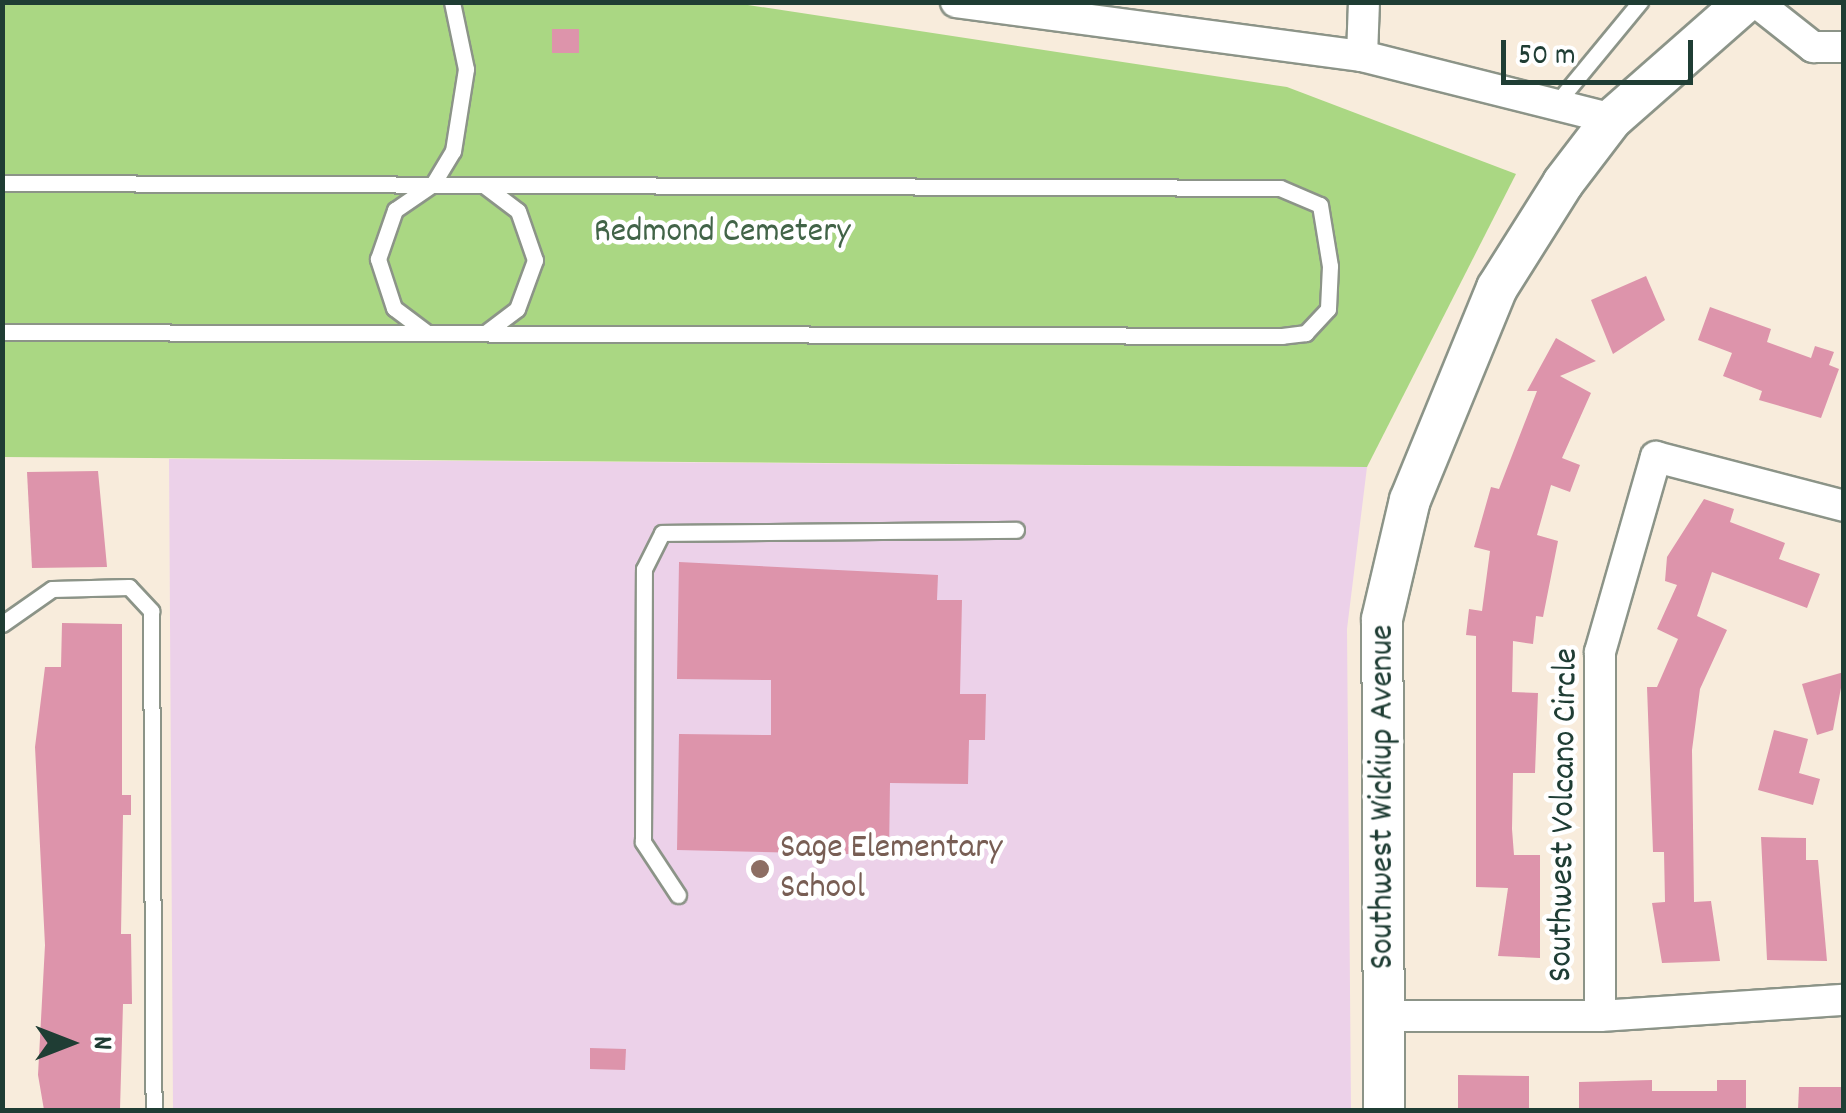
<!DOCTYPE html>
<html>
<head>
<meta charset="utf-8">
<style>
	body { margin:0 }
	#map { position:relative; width:1846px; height:1113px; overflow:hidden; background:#f8ecdc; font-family:Dekko,sans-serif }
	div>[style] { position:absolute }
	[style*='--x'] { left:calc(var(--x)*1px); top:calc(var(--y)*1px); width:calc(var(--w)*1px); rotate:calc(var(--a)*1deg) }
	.built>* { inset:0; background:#ecd1e9 }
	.green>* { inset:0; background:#aad783 }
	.building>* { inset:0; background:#dd94ab }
	.roads { filter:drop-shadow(2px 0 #8c9488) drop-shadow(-2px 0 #8c9488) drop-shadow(0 2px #8c9488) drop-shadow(0 -2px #8c9488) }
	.lane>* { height:15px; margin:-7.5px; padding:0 7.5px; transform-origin:7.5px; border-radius:7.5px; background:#fff }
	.street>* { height:30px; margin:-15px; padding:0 15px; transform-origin:15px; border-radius:15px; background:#fff }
	.secondary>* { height:40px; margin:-20px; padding:0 20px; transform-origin:20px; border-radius:20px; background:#fff }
	.dots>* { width:28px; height:28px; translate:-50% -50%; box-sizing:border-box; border:5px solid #fff; border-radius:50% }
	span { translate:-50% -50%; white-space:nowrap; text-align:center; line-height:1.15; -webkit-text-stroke:9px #fff; paint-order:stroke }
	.park-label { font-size:35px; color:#426448 }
	.street-label { font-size:35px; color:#1f3d34 }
	.education-label { font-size:35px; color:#785e54 }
	.left { translate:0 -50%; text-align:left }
	.frame { position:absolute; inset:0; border:5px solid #1f3d34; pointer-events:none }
	.north { position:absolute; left:20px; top:993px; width:100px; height:100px; -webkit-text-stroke:8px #fff; paint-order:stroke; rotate:90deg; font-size:28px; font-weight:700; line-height:40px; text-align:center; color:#1f3d34 }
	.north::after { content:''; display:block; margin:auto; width:35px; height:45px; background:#1f3d34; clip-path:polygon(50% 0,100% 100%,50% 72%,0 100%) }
	.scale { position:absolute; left:1501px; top:40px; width:192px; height:45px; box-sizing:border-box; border:5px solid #1f3d34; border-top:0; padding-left:12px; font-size:30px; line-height:35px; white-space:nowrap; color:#1f3d34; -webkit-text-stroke:8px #fff; paint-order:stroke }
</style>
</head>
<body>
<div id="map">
	<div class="built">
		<i style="clip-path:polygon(169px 459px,1367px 467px,1347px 629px,1351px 1108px,173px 1110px)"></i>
	</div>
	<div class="green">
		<i style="clip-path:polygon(3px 3px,735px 3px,1287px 87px,1516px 174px,1367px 467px,3px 457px)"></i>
	</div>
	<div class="building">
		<i style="clip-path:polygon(552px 29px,579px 29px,579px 53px,552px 53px)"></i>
		<i style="clip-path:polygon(1646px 276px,1665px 320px,1613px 354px,1591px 300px)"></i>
		<i style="clip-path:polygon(1710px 307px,1771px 329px,1767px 342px,1811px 358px,1815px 346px,1834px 352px,1829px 365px,1839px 369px,1821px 418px,1759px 400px,1762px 391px,1723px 376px,1732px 353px,1698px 340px)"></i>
		<i style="clip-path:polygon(1556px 338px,1596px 361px,1560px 376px,1591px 393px,1562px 458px,1580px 465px,1570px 492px,1551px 485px,1537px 535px,1558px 541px,1543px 617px,1536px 616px,1533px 644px,1513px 641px,1512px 692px,1538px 693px,1535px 773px,1513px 773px,1512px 829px,1514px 855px,1540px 855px,1540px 958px,1498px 956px,1508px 888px,1476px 887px,1476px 636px,1466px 635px,1469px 609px,1482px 611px,1490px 551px,1474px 547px,1491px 487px,1499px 489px,1537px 391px,1527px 391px)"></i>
		<i style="clip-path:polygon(98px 471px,107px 567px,32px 568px,27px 472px)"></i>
		<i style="clip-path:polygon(1704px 499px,1734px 509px,1730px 522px,1785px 543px,1779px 559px,1820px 574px,1807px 608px,1712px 572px,1697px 616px,1727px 630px,1700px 689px,1692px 750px,1694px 902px,1711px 901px,1720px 961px,1662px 963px,1652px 903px,1665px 902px,1664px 852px,1653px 852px,1647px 687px,1657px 687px,1678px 639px,1657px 629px,1677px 585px,1665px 581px,1667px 557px)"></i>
		<i style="clip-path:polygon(679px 562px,938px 575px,937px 600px,962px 600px,960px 694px,986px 694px,985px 740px,969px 740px,968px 784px,890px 783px,889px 855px,677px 850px,679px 734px,771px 735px,771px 680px,677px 679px)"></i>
		<i style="clip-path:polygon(62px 623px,122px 624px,122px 795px,131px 795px,131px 815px,123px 815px,121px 934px,131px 934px,132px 1004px,123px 1004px,120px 1110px,44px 1110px,38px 1075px,45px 945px,35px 747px,45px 667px,61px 667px)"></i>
		<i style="clip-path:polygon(1844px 672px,1833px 730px,1817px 735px,1802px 684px)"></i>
		<i style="clip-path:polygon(1774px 730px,1808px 739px,1799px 773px,1820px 779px,1813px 805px,1758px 790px)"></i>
		<i style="clip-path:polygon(1761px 837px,1806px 838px,1806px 860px,1818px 860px,1827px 961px,1767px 960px)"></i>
		<i style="clip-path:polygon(590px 1048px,626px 1049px,625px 1070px,590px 1069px)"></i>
		<i style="clip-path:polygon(1458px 1075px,1529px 1076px,1529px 1110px,1458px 1110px)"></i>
		<i style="clip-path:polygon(1652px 1080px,1652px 1091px,1717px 1091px,1717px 1080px,1746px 1080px,1746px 1110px,1579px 1110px,1579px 1082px)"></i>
		<i style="clip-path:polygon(1799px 1087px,1844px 1087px,1844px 1110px,1798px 1110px)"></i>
	</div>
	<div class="roads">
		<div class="lane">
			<i style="--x:1555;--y:105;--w:134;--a:-50.5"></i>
			<i style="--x:2;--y:183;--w:1278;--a:0.22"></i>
			<i style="--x:1280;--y:188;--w:43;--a:23"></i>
			<i style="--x:1320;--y:205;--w:62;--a:80.7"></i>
			<i style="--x:1330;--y:266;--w:43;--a:92.7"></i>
			<i style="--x:1328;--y:309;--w:33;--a:133"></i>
			<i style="--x:1306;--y:333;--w:24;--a:173"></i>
			<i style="--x:1282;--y:336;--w:1280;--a:-179.82"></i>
			<i style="--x:485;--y:186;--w:41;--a:37.1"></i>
			<i style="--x:518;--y:211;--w:52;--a:70.9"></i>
			<i style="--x:535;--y:260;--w:52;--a:110.2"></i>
			<i style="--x:517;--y:309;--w:38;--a:143"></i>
			<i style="--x:426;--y:332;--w:40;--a:-143"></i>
			<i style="--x:394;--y:308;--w:52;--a:-108.1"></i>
			<i style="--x:378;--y:259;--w:52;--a:-70.9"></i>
			<i style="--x:395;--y:210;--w:46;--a:-34.4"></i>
			<i style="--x:433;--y:184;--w:39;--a:-59"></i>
			<i style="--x:453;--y:151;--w:83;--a:-81"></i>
			<i style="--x:466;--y:69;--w:68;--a:-101.8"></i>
			<i style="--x:2;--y:624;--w:61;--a:-35"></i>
			<i style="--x:52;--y:589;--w:77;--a:-1.5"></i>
			<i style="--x:129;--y:587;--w:33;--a:47"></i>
			<i style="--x:151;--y:611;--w:499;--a:89.7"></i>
			<i style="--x:678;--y:895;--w:64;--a:-123.4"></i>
			<i style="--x:643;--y:842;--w:273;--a:-89.8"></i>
			<i style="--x:644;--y:569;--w:40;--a:-63.4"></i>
			<i style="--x:662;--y:533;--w:354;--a:-0.5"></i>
		</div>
		<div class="street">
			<i style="--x:956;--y:2;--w:410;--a:7.6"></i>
			<i style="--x:1362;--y:56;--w:258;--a:14.1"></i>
			<i style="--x:1756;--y:2;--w:73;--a:38.3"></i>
			<i style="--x:1813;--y:47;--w:31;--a:0"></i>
			<i style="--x:1362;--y:56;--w:54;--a:-87.9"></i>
			<i style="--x:1382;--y:1016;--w:218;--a:0"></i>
			<i style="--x:1600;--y:1016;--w:245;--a:-3.8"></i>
			<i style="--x:1600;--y:1016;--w:364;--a:-90"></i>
			<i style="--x:1600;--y:652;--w:203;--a:-74"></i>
			<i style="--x:1656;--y:457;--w:194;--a:14.6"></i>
		</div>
		<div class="secondary">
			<i style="--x:1384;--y:1110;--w:491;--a:-90.2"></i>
			<i style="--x:1382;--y:619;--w:122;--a:-76.8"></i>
			<i style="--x:1410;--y:500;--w:229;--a:-67.7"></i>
			<i style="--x:1497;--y:288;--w:124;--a:-57.8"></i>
			<i style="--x:1563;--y:183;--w:81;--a:-52.6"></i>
			<i style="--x:1612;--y:119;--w:177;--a:-41.3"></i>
		</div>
	</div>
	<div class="dots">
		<i style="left:760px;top:869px;background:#8d6e63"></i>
	</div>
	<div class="park-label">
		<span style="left:722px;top:233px">Redmond Cemetery</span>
	</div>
	<div class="street-label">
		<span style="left:1384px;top:797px;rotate:-90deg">Southwest Wickiup Avenue</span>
		<span style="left:1565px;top:815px;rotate:-89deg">Southwest Volcano Circle</span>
	</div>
	<div class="education-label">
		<span class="left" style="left:780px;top:869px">Sage Elementary<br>School</span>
	</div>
	<div class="frame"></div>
	<div class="north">N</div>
	<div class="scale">50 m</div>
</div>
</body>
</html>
